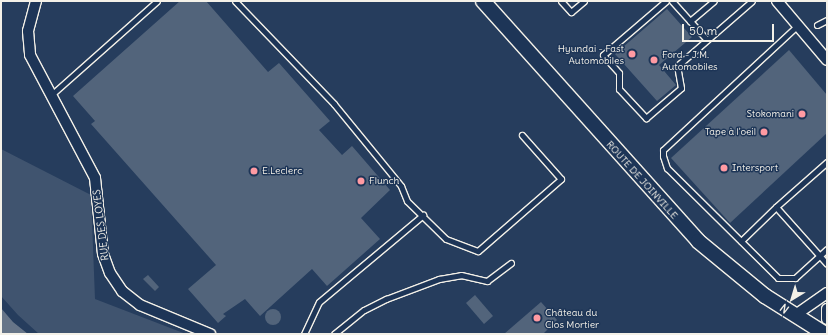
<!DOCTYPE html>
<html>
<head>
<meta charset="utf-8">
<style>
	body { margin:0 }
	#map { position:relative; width:828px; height:335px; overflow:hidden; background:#263d5d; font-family:Delius,sans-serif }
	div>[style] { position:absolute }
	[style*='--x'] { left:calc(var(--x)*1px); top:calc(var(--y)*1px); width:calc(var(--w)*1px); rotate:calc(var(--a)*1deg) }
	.green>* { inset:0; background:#40546f }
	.water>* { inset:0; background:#677588 }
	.building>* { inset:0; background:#52647b }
	.round { border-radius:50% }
	.roads { filter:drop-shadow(1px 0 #f4f1e8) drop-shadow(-1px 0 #f4f1e8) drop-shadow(0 1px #f4f1e8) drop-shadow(0 -1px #f4f1e8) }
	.lane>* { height:5px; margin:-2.5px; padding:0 2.5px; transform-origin:2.5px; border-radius:2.5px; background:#1d3557 }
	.street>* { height:10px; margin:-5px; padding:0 5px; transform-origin:5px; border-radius:5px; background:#1d3557 }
	.secondary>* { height:14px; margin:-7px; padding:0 7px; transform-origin:7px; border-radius:7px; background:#1d3557 }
	.dots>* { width:11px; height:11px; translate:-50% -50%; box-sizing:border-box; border:2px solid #1d3557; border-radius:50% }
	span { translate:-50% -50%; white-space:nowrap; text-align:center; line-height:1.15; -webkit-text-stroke:3px #1d3557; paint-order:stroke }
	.poi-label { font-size:10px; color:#f4f1e8 }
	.right { translate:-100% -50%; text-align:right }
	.left { translate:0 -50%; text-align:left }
	.street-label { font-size:10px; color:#f4f1e8 }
	.frame { position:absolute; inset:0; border:2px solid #f4f1e8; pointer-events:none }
	.north { position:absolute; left:772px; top:279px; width:40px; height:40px; -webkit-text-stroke:3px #1d3557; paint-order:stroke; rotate:218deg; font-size:11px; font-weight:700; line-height:16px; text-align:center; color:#f4f1e8 }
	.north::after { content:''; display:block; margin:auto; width:14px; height:18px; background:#f4f1e8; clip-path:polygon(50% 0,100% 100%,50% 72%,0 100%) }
	.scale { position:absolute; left:682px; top:24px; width:92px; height:18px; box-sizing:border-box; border:2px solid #f4f1e8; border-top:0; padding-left:5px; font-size:12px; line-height:14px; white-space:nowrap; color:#f4f1e8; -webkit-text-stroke:3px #1d3557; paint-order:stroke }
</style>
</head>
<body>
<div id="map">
	<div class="green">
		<i style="clip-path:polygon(1px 149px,91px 195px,95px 299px,186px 334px,39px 334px,18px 315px,1px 296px)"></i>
	</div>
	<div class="water">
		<i style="clip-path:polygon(1px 308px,13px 322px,28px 334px,1px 334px)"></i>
	</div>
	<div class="building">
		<i style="clip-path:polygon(180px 1px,206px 1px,268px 72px,279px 63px,330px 121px,319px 130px,342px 155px,352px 146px,390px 190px,361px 218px,380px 239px,327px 286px,312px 269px,260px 316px,245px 299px,223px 314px,226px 316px,218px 323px,188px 289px,216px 265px,91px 124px,95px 121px,73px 96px)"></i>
		<i style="clip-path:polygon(667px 9px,692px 37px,659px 65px,676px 85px,657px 101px,615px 54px)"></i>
		<i style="clip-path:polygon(789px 50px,827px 95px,827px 133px,730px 223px,671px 158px)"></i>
		<i style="clip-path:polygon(148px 275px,159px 287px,155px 291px,143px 279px)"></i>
		<i style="clip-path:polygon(475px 295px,493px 316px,484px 324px,466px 303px)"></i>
		<i style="clip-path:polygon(541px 302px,557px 320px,543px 334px,504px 334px)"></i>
		<i class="round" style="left:265px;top:309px;width:16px;height:16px"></i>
	</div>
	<div class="roads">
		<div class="lane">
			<i style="--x:235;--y:1;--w:143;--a:46.1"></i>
			<i style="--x:334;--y:104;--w:106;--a:50.7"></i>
			<i style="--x:401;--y:186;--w:16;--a:68"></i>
			<i style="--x:407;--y:201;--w:54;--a:44.3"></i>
			<i style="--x:446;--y:239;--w:34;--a:21"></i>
			<i style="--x:478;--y:251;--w:110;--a:-40.9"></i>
			<i style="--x:561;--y:179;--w:59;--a:-131.6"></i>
			<i style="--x:561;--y:1;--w:15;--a:48"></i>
			<i style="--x:571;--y:12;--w:17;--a:-40"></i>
			<i style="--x:666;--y:1;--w:83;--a:139.4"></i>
			<i style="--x:603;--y:55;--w:24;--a:48"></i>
			<i style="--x:619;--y:73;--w:16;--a:90"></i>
			<i style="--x:619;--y:89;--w:40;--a:47"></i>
			<i style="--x:646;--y:118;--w:46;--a:-40.6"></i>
			<i style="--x:681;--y:88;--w:22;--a:-100"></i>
			<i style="--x:677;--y:66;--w:99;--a:-40.9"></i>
			<i style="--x:672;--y:1;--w:27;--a:48"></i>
			<i style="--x:690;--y:21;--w:31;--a:-40"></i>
			<i style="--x:690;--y:21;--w:25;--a:48"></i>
			<i style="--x:798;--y:25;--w:184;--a:137.2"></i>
			<i style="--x:663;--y:150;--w:6;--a:90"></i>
			<i style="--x:663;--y:156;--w:13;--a:72"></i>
			<i style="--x:667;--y:168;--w:156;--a:44.7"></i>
			<i style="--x:778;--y:278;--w:17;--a:0"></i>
			<i style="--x:795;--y:278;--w:43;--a:-42.2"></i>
			<i style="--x:817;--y:25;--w:11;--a:-27"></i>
			<i style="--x:50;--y:96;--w:143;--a:-41.6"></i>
			<i style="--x:827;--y:162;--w:68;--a:138.6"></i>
			<i style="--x:776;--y:207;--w:76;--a:48.2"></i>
			<i style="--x:741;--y:241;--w:49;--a:-44.2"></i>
			<i style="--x:304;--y:334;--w:35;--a:-65"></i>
			<i style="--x:319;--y:302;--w:136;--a:-39.9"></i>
			<i style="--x:334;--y:334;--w:38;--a:-39"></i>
			<i style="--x:364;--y:310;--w:25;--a:-27"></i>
			<i style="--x:386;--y:299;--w:57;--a:-20.7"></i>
			<i style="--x:439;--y:279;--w:22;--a:-10"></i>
			<i style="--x:461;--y:275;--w:27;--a:13"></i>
			<i style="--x:487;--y:281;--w:30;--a:-37"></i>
		</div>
		<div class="street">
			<i style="--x:36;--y:1;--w:31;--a:105"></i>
			<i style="--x:28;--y:31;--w:24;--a:85"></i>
			<i style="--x:30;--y:55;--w:139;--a:62.1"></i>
			<i style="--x:95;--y:178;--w:76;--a:84"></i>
			<i style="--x:103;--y:254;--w:20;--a:70"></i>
			<i style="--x:110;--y:273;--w:22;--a:56"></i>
			<i style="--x:122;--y:291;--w:23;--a:38"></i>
			<i style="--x:140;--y:305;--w:76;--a:22.5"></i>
			<i style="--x:777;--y:1;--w:77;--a:49.7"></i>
			<i style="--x:827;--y:309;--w:10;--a:90"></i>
			<i style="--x:794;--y:316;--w:40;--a:-34.9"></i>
		</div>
		<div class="secondary">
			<i style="--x:483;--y:1;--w:322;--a:48.1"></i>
			<i style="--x:698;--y:241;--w:87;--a:39.4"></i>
			<i style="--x:765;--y:296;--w:71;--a:32.3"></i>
		</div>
	</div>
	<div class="dots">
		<i style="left:632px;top:54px;background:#ff9aa2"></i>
		<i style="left:654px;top:60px;background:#ff9aa2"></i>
		<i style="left:802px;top:114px;background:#ff9aa2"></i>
		<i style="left:764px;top:132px;background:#ff9aa2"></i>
		<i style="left:724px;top:168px;background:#ff9aa2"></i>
		<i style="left:254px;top:171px;background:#ff9aa2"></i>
		<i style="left:361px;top:181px;background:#ff9aa2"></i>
		<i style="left:537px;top:318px;background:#ff9aa2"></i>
	</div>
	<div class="poi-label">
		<span class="right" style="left:624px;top:54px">Hyundai - Fast<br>Automobiles</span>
		<span class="left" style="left:662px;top:60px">Ford - J.M.<br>Automobiles</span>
		<span class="right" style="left:794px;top:114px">Stokomani</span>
		<span class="right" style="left:756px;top:132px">Tape à l'oeil</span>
		<span class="left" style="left:732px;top:168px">Intersport</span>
		<span class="left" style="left:262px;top:171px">E.Leclerc</span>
		<span class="left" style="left:369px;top:181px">Flunch</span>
		<span class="left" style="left:545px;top:318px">Château du<br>Clos Mortier</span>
	</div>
	<div class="street-label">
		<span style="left:642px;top:180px;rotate:48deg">ROUTE DE JOINVILLE</span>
		<span style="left:101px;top:225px;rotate:-97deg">RUE DES LOYES</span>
	</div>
	<div class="frame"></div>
	<div class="north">N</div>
	<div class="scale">50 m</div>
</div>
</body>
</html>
